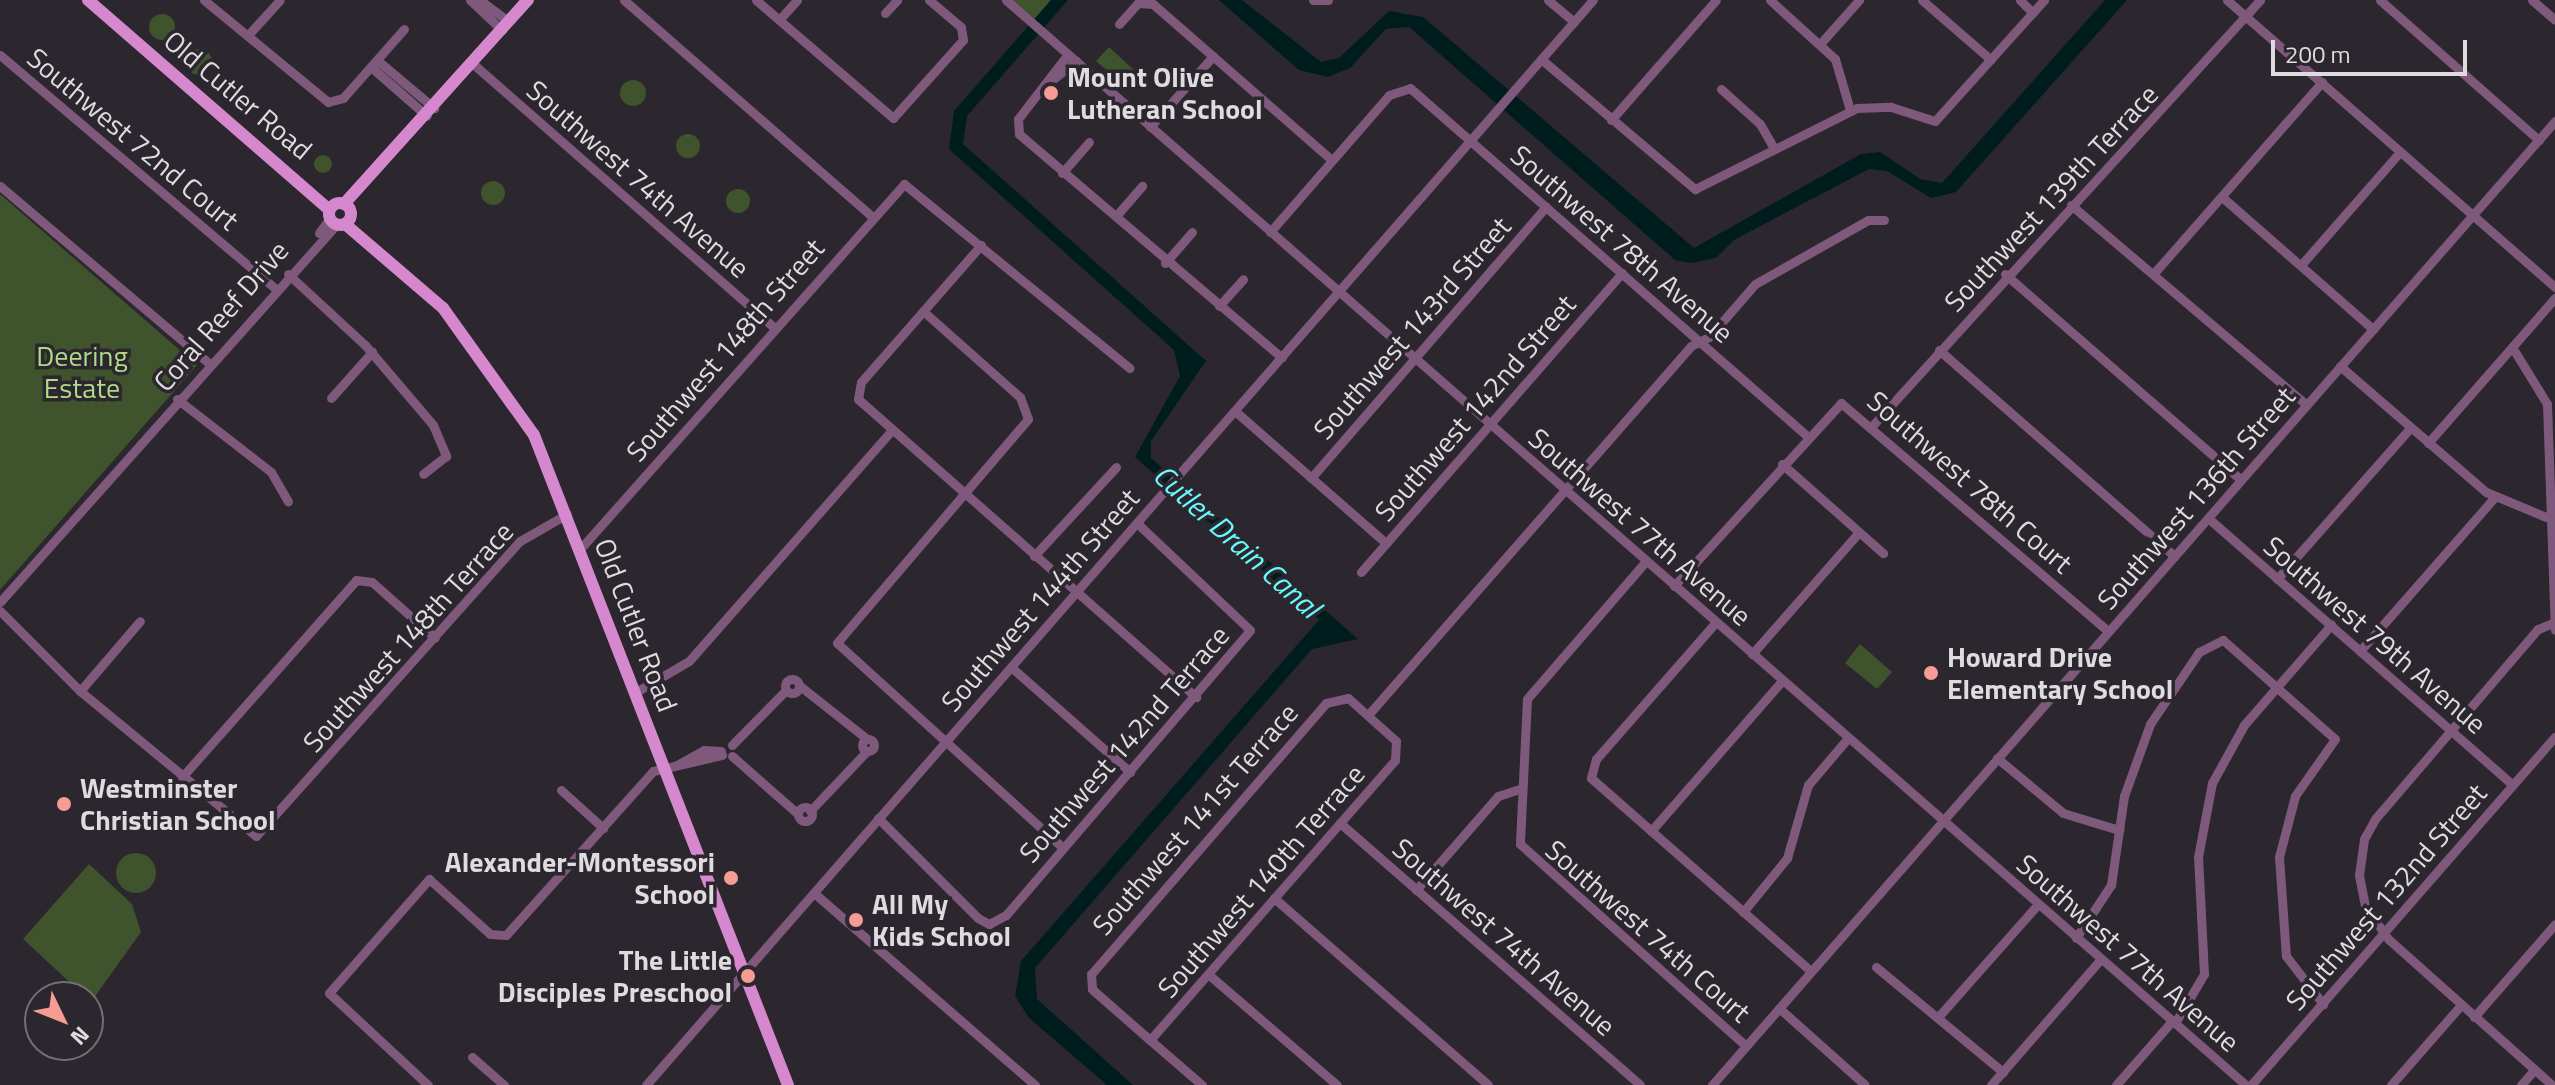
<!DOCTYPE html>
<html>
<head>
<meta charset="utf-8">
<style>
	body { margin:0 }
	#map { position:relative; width:2555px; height:1085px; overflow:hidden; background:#2c262e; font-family:"Titillium Web",sans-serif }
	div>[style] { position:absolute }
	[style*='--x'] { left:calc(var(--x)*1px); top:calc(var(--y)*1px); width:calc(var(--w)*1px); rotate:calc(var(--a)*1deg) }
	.green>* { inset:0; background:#3f532d }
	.round { border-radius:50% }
	.water>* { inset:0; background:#001d1e }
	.minor>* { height:9px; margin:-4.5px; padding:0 4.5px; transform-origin:4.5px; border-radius:4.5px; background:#7f597b }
	.minor>.ring { margin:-4.5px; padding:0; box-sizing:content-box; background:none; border:9px solid #7f597b; border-radius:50% }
	.major>* { height:12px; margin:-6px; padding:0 6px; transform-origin:6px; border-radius:6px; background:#d588cd }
	.major>.ring { margin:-6px; padding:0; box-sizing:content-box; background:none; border:12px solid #d588cd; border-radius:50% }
	.dots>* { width:22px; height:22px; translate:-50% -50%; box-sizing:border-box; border:4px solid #2c262e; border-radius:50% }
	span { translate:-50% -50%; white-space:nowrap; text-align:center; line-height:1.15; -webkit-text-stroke:7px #2c262e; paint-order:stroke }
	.poi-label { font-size:28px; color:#dfdce0; font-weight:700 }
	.left { translate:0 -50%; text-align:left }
	.right { translate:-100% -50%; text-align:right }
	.street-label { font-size:28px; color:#dfdce0 }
	.park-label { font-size:28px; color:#aedb85 }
	.water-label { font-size:30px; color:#69f8fb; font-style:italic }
	.north { position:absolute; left:24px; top:981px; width:80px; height:80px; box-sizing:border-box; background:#2c262e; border:2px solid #746f75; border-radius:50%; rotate:133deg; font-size:22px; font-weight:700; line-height:32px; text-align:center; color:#dfdce0 }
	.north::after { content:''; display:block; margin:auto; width:28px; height:36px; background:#f59c94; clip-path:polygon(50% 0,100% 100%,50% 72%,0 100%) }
	.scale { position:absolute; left:2271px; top:40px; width:196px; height:36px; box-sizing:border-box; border:4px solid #dfdce0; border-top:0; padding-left:10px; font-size:24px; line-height:28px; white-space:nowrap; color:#dfdce0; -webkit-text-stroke:6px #2c262e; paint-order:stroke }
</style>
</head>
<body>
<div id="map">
	<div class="green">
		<i style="clip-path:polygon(1011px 0,1051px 0,1035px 19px)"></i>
		<i class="round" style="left:149px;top:14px;width:26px;height:26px"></i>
		<i style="clip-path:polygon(1109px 47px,1135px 71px,1123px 84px,1096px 61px)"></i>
		<i class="round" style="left:186px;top:49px;width:26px;height:26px"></i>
		<i class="round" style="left:620px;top:80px;width:26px;height:26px"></i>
		<i class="round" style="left:676px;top:134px;width:24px;height:24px"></i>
		<i class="round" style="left:314px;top:155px;width:18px;height:18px"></i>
		<i class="round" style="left:481px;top:181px;width:24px;height:24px"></i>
		<i class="round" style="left:726px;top:189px;width:24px;height:24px"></i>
		<i style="clip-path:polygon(0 194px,197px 365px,0 590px)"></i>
		<i style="clip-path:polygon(1860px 644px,1892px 672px,1877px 689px,1845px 663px)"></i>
		<i class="round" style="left:116px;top:853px;width:40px;height:40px"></i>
		<i style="clip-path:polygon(89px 864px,132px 904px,141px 932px,91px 1002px,23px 939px)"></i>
	</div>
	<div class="water">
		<i style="clip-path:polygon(1051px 0,1068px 0,967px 116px,963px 144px,1206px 361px,1151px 441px,1151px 458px,1358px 639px,1312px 649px,1035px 968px,1037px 999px,1133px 1085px,1107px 1085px,1029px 1018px,1015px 996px,1021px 961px,1319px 620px,1135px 457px,1180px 376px,1174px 350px,949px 149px,954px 111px)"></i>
		<i style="clip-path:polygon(1219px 0,1242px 0,1321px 62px,1339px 58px,1389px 11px,1423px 17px,1694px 248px,1861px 154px,1880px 152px,1920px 179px,1942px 183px,2105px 0,2127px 0,1956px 192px,1931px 198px,1887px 171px,1869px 169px,1734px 240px,1716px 258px,1691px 263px,1675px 260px,1409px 27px,1386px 29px,1350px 68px,1328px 77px,1299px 70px)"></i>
	</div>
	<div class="minor">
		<i style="--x:204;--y:0;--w:161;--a:39.4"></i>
		<i style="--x:328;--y:102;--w:16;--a:-15"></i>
		<i style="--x:343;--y:98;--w:92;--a:-48.5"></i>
		<i style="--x:470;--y:0;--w:44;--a:43.2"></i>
		<i style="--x:480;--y:0;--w:36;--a:37"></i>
		<i style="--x:624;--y:0;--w:329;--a:41.1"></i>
		<i style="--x:756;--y:0;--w:181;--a:40.7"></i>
		<i style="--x:893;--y:118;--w:105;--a:-48.1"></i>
		<i style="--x:963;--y:40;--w:13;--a:-99"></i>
		<i style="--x:961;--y:27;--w:42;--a:-139.8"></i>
		<i style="--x:1006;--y:0;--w:1648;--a:41.19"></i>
		<i style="--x:1313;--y:0;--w:15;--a:0"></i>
		<i style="--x:1548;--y:0;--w:34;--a:40"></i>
		<i style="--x:1770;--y:0;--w:88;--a:42.2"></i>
		<i style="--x:1835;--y:59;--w:53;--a:73.6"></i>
		<i style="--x:1922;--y:0;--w:91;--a:41"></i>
		<i style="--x:2020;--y:0;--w:18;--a:45"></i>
		<i style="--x:2227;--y:0;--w:436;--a:41.2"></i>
		<i style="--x:2380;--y:0;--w:212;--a:41.4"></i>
		<i style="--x:2532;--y:0;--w:30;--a:41"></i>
		<i style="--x:885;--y:13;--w:18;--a:-47"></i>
		<i style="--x:779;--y:20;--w:27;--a:-48"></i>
		<i style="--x:1119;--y:24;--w:28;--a:-48"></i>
		<i style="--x:1138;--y:3;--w:15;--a:4"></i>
		<i style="--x:1153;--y:4;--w:237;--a:41.1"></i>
		<i style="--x:248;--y:35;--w:47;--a:-47.6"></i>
		<i style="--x:1820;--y:44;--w:59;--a:-48.4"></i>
		<i style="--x:1068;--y:54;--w:82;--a:127.6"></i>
		<i style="--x:1018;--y:119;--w:15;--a:86"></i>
		<i style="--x:1019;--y:134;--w:345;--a:40.4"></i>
		<i style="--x:0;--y:55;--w:360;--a:40.3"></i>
		<i style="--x:1541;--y:59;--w:202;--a:40.2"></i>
		<i style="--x:1695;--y:189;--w:181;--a:-26.6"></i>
		<i style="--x:1857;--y:108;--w:34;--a:-2"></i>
		<i style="--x:1891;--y:107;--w:46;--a:17.7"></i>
		<i style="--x:1935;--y:121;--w:163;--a:-48"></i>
		<i style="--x:377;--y:60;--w:75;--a:40.1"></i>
		<i style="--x:472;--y:63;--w:401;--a:41.2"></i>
		<i style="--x:371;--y:67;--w:74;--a:41.2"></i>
		<i style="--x:1052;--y:80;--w:31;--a:-38"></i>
		<i style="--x:1721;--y:89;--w:52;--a:41.9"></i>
		<i style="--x:1760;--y:124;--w:28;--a:60"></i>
		<i style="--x:1611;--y:120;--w:159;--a:-48.8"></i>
		<i style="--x:1150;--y:127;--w:95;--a:-48.4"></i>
		<i style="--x:1062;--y:173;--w:41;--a:-48.9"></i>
		<i style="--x:0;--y:186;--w:274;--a:40.3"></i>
		<i style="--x:2222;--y:197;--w:201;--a:41.2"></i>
		<i style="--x:2071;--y:205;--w:309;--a:40.3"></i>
		<i style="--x:1116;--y:216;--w:40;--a:-49"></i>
		<i style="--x:1270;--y:232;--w:181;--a:-49"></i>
		<i style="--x:1389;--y:95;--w:22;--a:-18"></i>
		<i style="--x:1410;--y:88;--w:527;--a:41.23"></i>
		<i style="--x:319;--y:233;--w:19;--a:-54"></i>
		<i style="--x:981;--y:245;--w:182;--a:131.2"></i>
		<i style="--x:861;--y:382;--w:17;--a:100"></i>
		<i style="--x:858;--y:399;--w:451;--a:41.4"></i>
		<i style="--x:1165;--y:263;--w:41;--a:-48.9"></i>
		<i style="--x:2301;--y:265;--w:150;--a:-48.8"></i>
		<i style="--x:2155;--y:272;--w:253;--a:-48.7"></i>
		<i style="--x:288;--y:274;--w:105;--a:42.7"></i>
		<i style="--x:365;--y:345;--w:105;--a:49.6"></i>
		<i style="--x:433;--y:425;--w:34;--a:67"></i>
		<i style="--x:446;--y:456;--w:29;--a:142"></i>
		<i style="--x:2005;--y:274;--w:313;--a:41.1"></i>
		<i style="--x:1219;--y:306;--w:36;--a:-48"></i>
		<i style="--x:923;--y:311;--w:130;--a:41.6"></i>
		<i style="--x:1020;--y:397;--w:23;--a:70"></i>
		<i style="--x:1028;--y:419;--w:294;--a:130.5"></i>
		<i style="--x:837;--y:643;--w:305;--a:42.2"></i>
		<i style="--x:2512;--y:347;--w:67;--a:58.4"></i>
		<i style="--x:2547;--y:404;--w:226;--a:88"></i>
		<i style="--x:1939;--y:350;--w:313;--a:41.2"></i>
		<i style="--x:2340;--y:366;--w:193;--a:40.8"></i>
		<i style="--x:2486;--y:492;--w:65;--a:22.6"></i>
		<i style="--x:331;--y:398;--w:62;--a:-48.3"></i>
		<i style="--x:177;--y:399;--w:119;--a:37.8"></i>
		<i style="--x:271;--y:472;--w:34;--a:60"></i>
		<i style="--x:1235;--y:411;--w:201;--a:41.2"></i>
		<i style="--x:1873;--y:425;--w:575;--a:-47.68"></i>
		<i style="--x:2428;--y:443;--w:193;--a:-48.8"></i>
		<i style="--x:1782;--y:464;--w:135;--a:41.4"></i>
		<i style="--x:1311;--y:478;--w:359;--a:-49.1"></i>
		<i style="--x:2208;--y:518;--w:405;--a:41.2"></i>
		<i style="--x:581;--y:548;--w:487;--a:-48.4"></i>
		<i style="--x:904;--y:184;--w:291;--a:39.2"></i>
		<i style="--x:1034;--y:556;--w:121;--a:-47.3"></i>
		<i style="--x:1646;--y:561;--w:182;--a:130.8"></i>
		<i style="--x:1527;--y:699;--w:145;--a:92.8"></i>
		<i style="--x:1520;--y:844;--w:303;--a:41.8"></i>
		<i style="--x:1361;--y:572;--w:397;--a:-48.9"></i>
		<i style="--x:2277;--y:579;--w:201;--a:-48.6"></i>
		<i style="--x:1674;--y:586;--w:248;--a:-47.6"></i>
		<i style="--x:1841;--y:403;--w:351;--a:40.5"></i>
		<i style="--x:0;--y:602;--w:506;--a:-48.28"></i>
		<i style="--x:0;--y:611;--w:113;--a:45"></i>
		<i style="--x:80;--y:691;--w:228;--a:39.5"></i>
		<i style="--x:256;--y:836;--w:396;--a:-48.2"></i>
		<i style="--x:520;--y:541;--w:54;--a:-29.9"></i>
		<i style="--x:1716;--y:622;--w:182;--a:131.2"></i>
		<i style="--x:1596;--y:759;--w:20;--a:105"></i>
		<i style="--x:1591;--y:778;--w:293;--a:41.3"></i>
		<i style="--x:2360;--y:651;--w:203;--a:-48.8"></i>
		<i style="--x:1752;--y:654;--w:162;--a:-48.7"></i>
		<i style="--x:1011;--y:667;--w:159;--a:41.4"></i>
		<i class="ring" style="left:785px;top:679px;width:5px;height:5px"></i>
		<i style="--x:800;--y:686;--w:85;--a:38.3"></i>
		<i style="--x:80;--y:691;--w:92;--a:-49.4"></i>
		<i style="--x:636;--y:692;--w:61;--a:-30.3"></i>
		<i style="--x:689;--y:661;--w:306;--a:-48.7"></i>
		<i style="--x:1368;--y:715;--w:490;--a:-48.8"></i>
		<i style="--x:1691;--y:346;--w:20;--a:-27"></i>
		<i style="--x:1709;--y:337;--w:70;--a:-49"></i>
		<i style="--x:1755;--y:284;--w:130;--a:-29.5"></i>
		<i style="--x:1868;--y:220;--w:16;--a:0"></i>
		<i class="ring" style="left:862px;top:739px;width:3px;height:3px"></i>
		<i style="--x:732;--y:745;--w:77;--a:-45.5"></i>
		<i style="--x:732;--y:756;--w:88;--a:41.3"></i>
		<i style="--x:1997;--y:758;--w:86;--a:39.8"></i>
		<i style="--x:2063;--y:813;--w:59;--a:16.9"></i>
		<i style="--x:677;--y:765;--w:31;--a:-29"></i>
		<i style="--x:704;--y:750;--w:17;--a:3"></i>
		<i style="--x:182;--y:777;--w:263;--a:-48.5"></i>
		<i style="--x:356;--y:580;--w:16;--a:7"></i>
		<i style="--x:372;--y:582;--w:84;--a:41.6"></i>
		<i style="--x:561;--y:790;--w:57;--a:42.1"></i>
		<i class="ring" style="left:798px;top:807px;width:5px;height:5px"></i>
		<i style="--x:810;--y:811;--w:83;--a:-46.5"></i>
		<i style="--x:878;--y:818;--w:141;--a:45"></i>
		<i style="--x:978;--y:918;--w:13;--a:29"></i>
		<i style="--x:989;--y:924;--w:19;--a:-28"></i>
		<i style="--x:1006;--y:915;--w:375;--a:-49.4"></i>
		<i style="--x:1250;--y:630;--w:156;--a:-136.6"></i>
		<i style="--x:1340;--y:823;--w:398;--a:41.1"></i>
		<i style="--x:1651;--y:831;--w:199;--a:-48.9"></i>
		<i style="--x:1416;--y:890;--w:125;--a:-48.9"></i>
		<i style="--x:1498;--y:796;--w:25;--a:-18"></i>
		<i style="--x:814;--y:893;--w:293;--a:41"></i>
		<i style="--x:1274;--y:898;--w:284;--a:41.1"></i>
		<i style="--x:1743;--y:912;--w:70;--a:-50.8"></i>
		<i style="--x:1787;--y:858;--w:76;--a:-74"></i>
		<i style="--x:1808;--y:785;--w:62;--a:-49.6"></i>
		<i style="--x:2076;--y:938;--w:64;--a:-56.6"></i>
		<i style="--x:2111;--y:885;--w:90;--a:-81.7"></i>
		<i style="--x:2124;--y:796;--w:77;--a:-70.1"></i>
		<i style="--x:2150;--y:724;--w:87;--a:-55.8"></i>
		<i style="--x:2199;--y:652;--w:27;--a:-27"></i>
		<i style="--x:2223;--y:640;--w:149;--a:41.5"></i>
		<i style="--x:2335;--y:739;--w:70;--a:125.1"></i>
		<i style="--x:2295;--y:796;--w:63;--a:104.7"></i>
		<i style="--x:2279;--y:857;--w:99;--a:86"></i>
		<i style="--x:2286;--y:956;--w:61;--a:52.4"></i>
		<i style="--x:1876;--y:967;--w:165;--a:39.6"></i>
		<i style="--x:1208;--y:974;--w:170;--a:40.7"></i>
		<i style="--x:1779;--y:1008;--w:115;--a:41.8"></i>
		<i style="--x:1939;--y:1016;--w:149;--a:-48.5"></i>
		<i style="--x:2474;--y:1017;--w:123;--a:-48.9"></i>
		<i style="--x:2175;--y:1023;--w:57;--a:-59.4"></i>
		<i style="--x:2204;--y:974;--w:117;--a:-92.9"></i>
		<i style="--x:2198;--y:857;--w:75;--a:-79.3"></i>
		<i style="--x:2212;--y:783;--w:66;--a:-61.1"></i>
		<i style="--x:2244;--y:725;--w:133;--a:-49"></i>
		<i style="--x:1150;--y:1040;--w:372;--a:-48.8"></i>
		<i style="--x:1395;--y:760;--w:19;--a:-87"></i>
		<i style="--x:1396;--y:741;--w:64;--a:-138.1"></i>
		<i style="--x:1348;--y:698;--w:23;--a:167"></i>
		<i style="--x:1326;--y:703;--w:359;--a:130.9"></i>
		<i style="--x:1091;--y:974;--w:15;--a:86"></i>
		<i style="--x:1092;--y:989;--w:3;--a:45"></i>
		<i style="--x:1094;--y:991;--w:74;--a:41.2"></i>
		<i style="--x:1150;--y:1040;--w:69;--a:40.9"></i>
		<i style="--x:472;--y:1057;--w:43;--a:41.2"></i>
		<i style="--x:428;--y:1085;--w:135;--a:-137.1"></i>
		<i style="--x:329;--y:993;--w:152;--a:-48.7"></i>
		<i style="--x:429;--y:879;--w:82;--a:42"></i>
		<i style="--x:490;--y:934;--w:16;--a:4"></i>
		<i style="--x:506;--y:935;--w:220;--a:-48.1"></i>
		<i style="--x:653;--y:771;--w:71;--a:-13.1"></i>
		<i style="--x:646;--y:1085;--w:1440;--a:-48.89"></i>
		<i style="--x:1712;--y:1085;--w:1281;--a:-48.83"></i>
		<i style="--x:1991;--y:1085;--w:167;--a:-48.9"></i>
		<i style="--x:2116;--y:1085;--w:85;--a:-48.8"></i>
		<i style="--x:2251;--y:1085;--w:462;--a:-48.9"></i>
		<i style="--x:2391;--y:1085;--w:106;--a:-48.8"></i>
		<i style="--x:2521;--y:1085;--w:20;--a:-49"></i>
		<i style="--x:2552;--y:1085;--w:218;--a:-138.3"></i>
		<i style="--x:2389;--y:940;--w:42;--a:-125.2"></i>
		<i style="--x:2365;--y:906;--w:32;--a:-101"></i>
		<i style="--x:2359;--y:875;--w:36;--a:-82"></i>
		<i style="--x:2364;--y:839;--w:23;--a:-61"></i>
		<i style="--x:2375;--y:819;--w:250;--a:-49.4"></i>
		<i style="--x:2538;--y:629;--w:16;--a:-22"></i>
	</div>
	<div class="major">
		<i style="--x:88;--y:0;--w:320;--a:41"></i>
		<i class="ring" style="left:329px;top:203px;width:10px;height:10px"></i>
		<i style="--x:344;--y:204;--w:275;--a:-48"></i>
		<i style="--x:345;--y:224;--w:129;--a:40.6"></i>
		<i style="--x:443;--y:308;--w:156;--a:54.4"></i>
		<i style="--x:534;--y:435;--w:698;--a:68.66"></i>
	</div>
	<div class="dots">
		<i style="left:1051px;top:93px;background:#f59c94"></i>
		<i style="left:1931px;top:673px;background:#f59c94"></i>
		<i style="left:64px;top:804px;background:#f59c94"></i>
		<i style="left:731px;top:878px;background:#f59c94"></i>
		<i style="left:856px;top:920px;background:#f59c94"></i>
		<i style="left:748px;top:976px;background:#f59c94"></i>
	</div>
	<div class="poi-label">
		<span class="left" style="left:1067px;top:93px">Mount Olive<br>Lutheran School</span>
		<span class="left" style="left:1947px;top:673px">Howard Drive<br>Elementary School</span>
		<span class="left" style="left:80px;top:804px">Westminster<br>Christian School</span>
		<span class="right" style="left:715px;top:878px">Alexander-Montessori<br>School</span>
		<span class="left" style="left:872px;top:920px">All My<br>Kids School</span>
		<span class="right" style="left:732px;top:976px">The Little<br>Disciples Preschool</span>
	</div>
	<div class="street-label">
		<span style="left:238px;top:95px;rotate:40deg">Old Cutler Road</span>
		<span style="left:133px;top:139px;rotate:40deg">Southwest 72nd Court</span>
		<span style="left:638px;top:179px;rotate:41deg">Southwest 74th Avenue</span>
		<span style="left:2051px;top:198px;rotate:-47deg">Southwest 139th Terrace</span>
		<span style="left:1622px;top:244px;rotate:41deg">Southwest 78th Avenue</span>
		<span style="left:221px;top:316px;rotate:-49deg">Coral Reef Drive</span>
		<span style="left:1412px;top:328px;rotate:-49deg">Southwest 143rd Street</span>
		<span style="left:725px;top:350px;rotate:-49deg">Southwest 148th Street</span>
		<span style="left:1475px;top:408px;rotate:-49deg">Southwest 142nd Street</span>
		<span style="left:1970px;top:482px;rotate:41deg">Southwest 78th Court</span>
		<span style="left:2196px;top:498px;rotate:-49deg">Southwest 136th Street</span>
		<span style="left:1640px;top:527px;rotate:41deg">Southwest 77th Avenue</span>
		<span style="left:1040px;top:600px;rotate:-49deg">Southwest 144th Street</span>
		<span style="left:636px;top:625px;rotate:69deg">Old Cutler Road</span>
		<span style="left:2375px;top:635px;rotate:41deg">Southwest 79th Avenue</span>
		<span style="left:408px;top:637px;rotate:-48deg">Southwest 148th Terrace</span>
		<span style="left:1124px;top:744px;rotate:-49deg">Southwest 142nd Terrace</span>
		<span style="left:1195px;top:819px;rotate:-49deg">Southwest 141st Terrace</span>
		<span style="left:1261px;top:881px;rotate:-49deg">Southwest 140th Terrace</span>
		<span style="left:2386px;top:897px;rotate:-49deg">Southwest 132nd Street</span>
		<span style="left:1648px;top:931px;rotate:41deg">Southwest 74th Court</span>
		<span style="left:1504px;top:937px;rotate:41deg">Southwest 74th Avenue</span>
		<span style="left:2128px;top:953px;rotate:41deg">Southwest 77th Avenue</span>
	</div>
	<div class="park-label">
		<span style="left:82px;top:372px">Deering<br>Estate</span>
	</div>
	<div class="water-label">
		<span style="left:1237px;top:541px;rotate:42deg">Cutler Drain Canal</span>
	</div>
	<div class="north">N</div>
	<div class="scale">200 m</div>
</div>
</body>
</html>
